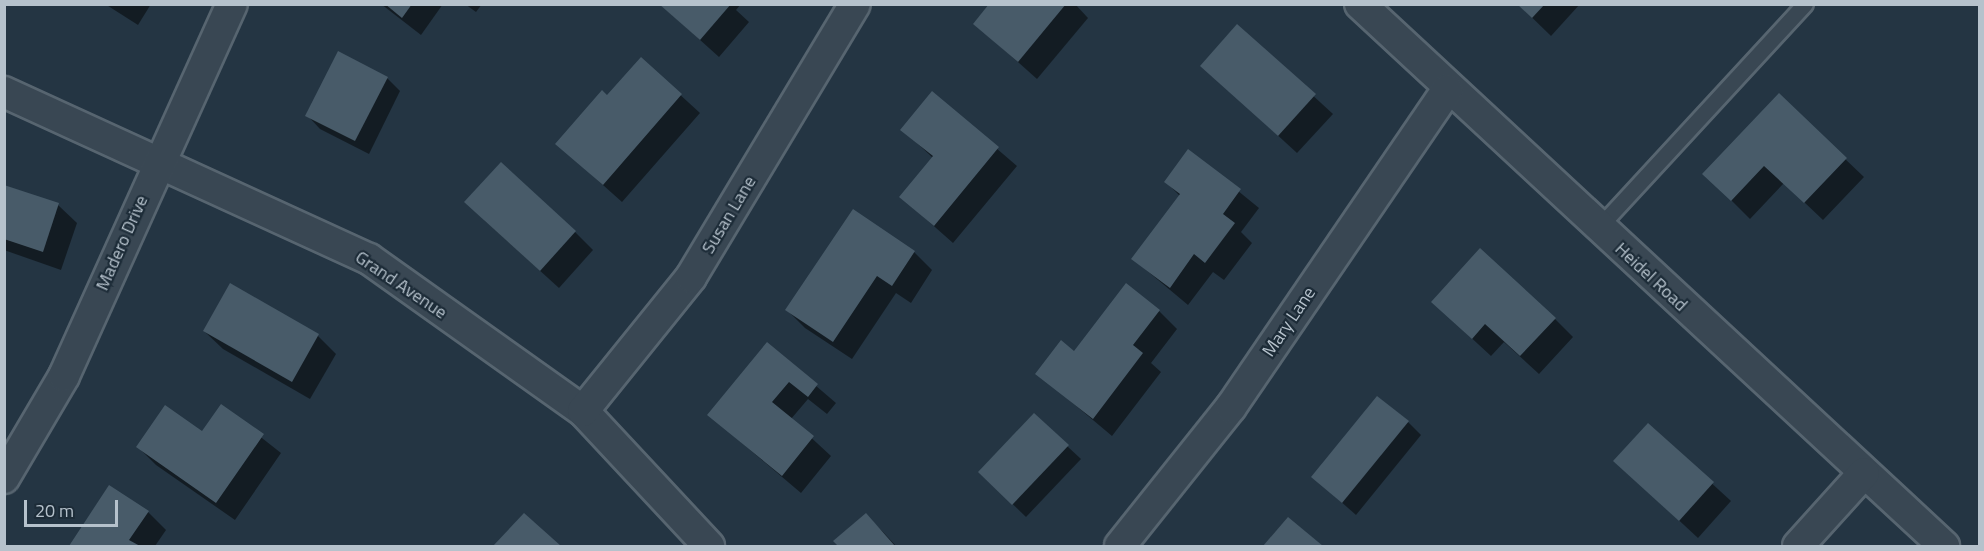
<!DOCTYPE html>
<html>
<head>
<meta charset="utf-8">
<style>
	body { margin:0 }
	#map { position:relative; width:1984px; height:551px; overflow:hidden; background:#243543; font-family:"Titillium Web",sans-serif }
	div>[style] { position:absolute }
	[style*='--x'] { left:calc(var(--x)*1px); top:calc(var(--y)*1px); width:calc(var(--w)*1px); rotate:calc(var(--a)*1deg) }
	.shadow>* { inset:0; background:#0007 }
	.building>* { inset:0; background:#485b69 }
	.roads { filter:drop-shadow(2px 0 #576570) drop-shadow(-2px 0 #576570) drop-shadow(0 2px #576570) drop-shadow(0 -2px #576570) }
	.service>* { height:15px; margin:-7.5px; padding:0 7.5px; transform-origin:7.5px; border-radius:7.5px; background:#394753 }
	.minor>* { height:30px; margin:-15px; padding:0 15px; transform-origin:15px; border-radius:15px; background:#394753 }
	span { translate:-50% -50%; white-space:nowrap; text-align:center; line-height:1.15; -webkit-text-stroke:4.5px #1d2c38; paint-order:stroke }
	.street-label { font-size:18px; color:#b6c2cc }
	.frame { position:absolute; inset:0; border:6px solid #b6c2cc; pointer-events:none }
	.scale { position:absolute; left:24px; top:500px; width:94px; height:27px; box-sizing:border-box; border:3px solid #b6c2cc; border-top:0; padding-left:8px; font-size:18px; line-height:21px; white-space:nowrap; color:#b6c2cc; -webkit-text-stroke:4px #1d2c38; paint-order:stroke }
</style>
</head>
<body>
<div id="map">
	<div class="shadow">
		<i style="clip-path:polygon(105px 4px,151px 4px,138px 25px)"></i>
		<i style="clip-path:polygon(381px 4px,443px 4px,421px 35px)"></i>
		<i style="clip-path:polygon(465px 4px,482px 4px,476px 12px)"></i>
		<i style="clip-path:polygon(660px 4px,741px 4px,736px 10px,749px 22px,719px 57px)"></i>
		<i style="clip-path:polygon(991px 4px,1075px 4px,1088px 18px,1037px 79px,975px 24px)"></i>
		<i style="clip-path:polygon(1518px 4px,1580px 4px,1551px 36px)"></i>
		<i style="clip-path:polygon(1237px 26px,1333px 114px,1297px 153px,1202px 66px)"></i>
		<i style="clip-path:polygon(641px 59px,700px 113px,622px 202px,557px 144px,608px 97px)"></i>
		<i style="clip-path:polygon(387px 78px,400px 91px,369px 154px,320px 129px,307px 115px)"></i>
		<i style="clip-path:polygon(932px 93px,1017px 166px,953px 243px,901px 197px,933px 158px,902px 129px)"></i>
		<i style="clip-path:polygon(1779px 96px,1864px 177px,1823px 220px,1784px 183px,1750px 219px,1723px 192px)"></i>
		<i style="clip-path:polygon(1189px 151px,1259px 208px,1241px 232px,1252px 243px,1224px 280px,1213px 272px,1188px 305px,1133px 259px,1180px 196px,1166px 182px)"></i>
		<i style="clip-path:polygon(4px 186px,58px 205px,77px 223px,61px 270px,4px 250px)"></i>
		<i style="clip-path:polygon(484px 220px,575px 232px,593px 250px,559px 288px)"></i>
		<i style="clip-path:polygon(914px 252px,932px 270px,911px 303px,896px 293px,852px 359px,805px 328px,787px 310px)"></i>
		<i style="clip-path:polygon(1159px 311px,1177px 329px,1151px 363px,1161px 372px,1112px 436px,1037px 373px)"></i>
		<i style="clip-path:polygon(1555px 319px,1573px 337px,1539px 374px,1504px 342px,1491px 356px,1452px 320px)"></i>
		<i style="clip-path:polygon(204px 331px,318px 336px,336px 354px,310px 399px,223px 349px)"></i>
		<i style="clip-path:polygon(767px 344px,836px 403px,827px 414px,808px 399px,791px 419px,831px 456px,801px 493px,709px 415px)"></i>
		<i style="clip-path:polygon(221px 406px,281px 453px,235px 520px,156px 465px,138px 447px,202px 433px)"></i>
		<i style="clip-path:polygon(1408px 422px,1421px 435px,1356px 515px,1313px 477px)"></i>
		<i style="clip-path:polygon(1648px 425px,1731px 501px,1698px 538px,1615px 461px)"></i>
		<i style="clip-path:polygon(1067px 446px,1081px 459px,1026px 517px,993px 485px)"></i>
		<i style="clip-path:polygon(109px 487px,148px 512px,166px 530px,155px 546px,71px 546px)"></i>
		<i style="clip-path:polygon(524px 515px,558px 546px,495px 546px)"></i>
		<i style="clip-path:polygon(866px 515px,884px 533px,896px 546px,839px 546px,835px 541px)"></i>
		<i style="clip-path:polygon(1288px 519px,1321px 546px,1265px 546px)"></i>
	</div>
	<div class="building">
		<i style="clip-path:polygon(385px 4px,412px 4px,402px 18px)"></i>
		<i style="clip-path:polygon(659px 4px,731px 4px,700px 40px)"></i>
		<i style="clip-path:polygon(989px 4px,1066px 4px,1018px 62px,973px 24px)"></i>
		<i style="clip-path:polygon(1517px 4px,1545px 4px,1532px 18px)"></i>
		<i style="clip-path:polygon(1237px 24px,1316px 94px,1278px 136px,1200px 66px)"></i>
		<i style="clip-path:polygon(338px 51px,388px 77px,355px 141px,305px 116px)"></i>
		<i style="clip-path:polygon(641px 57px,682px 94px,603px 185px,555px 144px,602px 90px,607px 95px)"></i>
		<i style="clip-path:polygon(932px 91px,999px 147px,934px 226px,899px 197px,933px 156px,900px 130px)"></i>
		<i style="clip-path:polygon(1779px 93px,1847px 158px,1804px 203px,1764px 166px,1731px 201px,1702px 174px)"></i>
		<i style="clip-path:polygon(1188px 149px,1241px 189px,1223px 214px,1235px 223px,1205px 263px,1194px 254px,1170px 288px,1131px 259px,1180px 194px,1164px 182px)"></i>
		<i style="clip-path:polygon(501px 162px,576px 231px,540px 271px,464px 202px)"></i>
		<i style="clip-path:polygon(4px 185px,59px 203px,43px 252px,4px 239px)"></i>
		<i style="clip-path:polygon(853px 209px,915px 251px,892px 286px,877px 276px,833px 342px,785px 310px)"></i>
		<i style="clip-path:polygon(1480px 248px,1556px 318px,1520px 356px,1485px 324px,1472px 339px,1431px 302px)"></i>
		<i style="clip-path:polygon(230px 283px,319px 334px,292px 382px,203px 331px)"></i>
		<i style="clip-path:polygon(1126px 283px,1160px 310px,1133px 345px,1143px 353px,1093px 419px,1035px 374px,1061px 340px,1074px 351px)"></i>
		<i style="clip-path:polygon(767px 342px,818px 384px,808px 397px,789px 382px,772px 402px,814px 436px,782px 476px,707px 415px)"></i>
		<i style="clip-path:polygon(1377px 396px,1409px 421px,1342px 503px,1311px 477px)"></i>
		<i style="clip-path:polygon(221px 404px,264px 434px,216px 503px,136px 447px,165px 405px,202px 431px)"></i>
		<i style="clip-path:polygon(1034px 413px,1069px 445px,1012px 505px,978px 472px)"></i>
		<i style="clip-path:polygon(1648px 423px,1714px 482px,1679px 521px,1613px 461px)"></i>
		<i style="clip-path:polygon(109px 485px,149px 511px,129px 540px,140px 546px,69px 546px)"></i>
		<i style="clip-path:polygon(524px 513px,561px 546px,493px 546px)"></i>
		<i style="clip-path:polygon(866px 513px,895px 546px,838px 546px,833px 541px)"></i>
		<i style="clip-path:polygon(1288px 517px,1323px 546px,1263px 546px)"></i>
	</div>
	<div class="roads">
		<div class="service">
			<i style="--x:1598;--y:228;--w:305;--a:-47.3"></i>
		</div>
		<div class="minor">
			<i style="--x:1360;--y:4;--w:797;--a:42.86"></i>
			<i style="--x:4;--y:92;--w:401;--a:24.6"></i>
			<i style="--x:369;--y:259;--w:262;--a:35.4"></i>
			<i style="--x:583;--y:411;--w:185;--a:47"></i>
			<i style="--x:583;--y:411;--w:172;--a:-51.1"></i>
			<i style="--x:691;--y:277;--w:318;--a:-59"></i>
			<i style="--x:4;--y:478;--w:118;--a:-59.5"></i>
			<i style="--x:64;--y:376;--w:408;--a:-65.7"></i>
			<i style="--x:1120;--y:546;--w:178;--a:-51.4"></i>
			<i style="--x:1231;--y:407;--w:384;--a:-55.7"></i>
			<i style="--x:1798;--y:546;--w:98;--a:-47.9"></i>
		</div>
	</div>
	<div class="street-label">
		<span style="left:729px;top:215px;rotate:-59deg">Susan Lane</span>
		<span style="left:122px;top:243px;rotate:-66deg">Madero Drive</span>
		<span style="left:1651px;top:277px;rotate:43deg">Heidel Road</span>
		<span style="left:401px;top:285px;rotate:34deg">Grand Avenue</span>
		<span style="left:1289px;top:322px;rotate:-56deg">Mary Lane</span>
	</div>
	<div class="frame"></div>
	<div class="scale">20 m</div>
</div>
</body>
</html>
